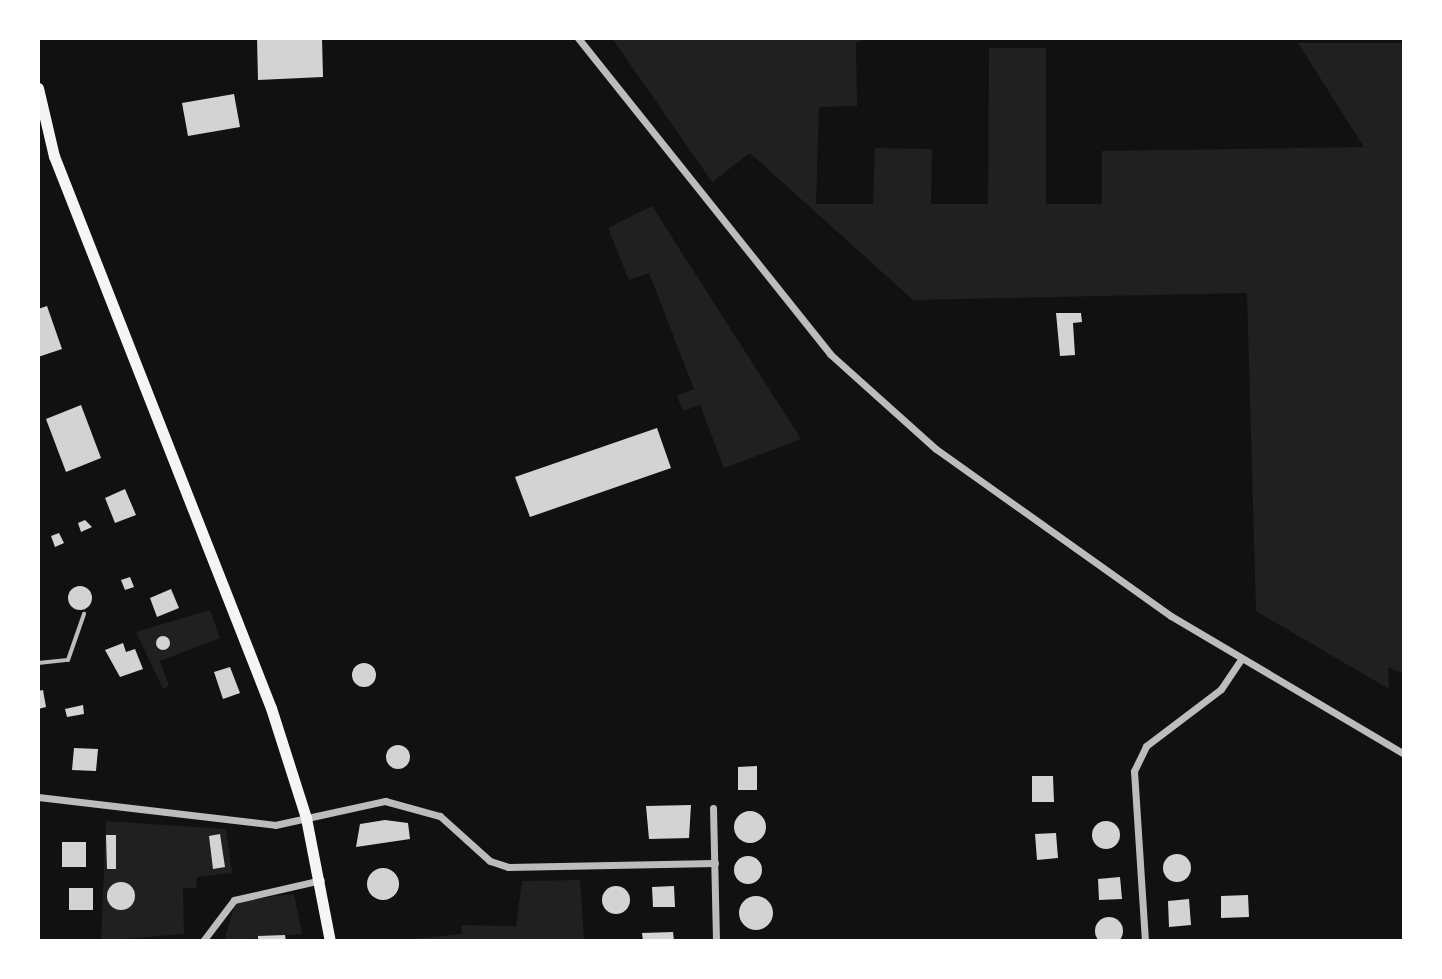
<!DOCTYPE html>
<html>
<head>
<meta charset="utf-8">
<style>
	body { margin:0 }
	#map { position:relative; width:1442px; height:979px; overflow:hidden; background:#111; font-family:"Exo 2",sans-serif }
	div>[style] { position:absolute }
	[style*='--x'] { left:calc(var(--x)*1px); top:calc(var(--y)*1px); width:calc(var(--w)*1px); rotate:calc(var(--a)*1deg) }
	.green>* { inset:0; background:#202020 }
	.building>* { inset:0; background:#d3d3d3 }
	.round { border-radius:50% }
	.service>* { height:4px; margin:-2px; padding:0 2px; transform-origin:2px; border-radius:2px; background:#bcbcbc }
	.minor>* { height:7px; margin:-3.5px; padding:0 3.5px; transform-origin:3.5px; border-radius:3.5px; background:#bcbcbc }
	.primary>* { height:11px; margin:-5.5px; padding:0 5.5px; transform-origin:5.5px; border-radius:5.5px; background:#f5f5f5 }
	span { translate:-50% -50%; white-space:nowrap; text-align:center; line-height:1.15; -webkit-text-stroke:7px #fff; paint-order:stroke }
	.frame { position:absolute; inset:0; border:40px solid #fff; pointer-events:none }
</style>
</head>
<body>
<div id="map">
	<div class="green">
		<i style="clip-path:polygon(612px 38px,872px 38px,856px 42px,857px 106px,819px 107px,816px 204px,873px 204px,875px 148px,932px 149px,931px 204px,988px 204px,989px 48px,1046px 48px,1046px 204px,1102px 204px,1102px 151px,1364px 147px,1298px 43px,1404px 43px,1404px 674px,1388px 667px,1389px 689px,1256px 611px,1247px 293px,913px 300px,750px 153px,712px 182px)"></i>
		<i style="clip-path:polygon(652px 206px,801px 439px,724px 468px,700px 405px,683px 411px,677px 396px,694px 389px,649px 273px,629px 280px,608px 228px)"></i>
		<i style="clip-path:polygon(210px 610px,220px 638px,160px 661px,169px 686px,163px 689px,136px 632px)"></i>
		<i style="clip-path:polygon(106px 821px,226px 829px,232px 873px,197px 877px,196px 888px,183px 888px,184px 934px,101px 941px)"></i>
		<i style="clip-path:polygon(580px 880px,584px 941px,392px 941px,462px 934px,461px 925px,516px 926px,522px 881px)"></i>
		<i style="clip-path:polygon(294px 894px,302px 934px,224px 941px,236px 901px)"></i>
	</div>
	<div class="building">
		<i style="clip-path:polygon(257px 38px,322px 38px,323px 77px,258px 80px)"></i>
		<i style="clip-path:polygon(234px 94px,240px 127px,188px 136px,182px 103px)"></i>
		<i style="clip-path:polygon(47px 306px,62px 349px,38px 357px,38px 309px)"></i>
		<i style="clip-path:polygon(1056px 313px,1081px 313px,1082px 322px,1073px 323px,1075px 355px,1060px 356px)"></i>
		<i style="clip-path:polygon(81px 405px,101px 458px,66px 472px,46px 419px)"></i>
		<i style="clip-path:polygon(657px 428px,671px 468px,530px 517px,515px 477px)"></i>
		<i style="clip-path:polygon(125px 489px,136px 515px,115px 523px,105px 498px)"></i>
		<i style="clip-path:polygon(85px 520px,92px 527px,81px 532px,78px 523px)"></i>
		<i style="clip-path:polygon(59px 533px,64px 543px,55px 547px,51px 536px)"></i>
		<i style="clip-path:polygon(130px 577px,134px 587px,125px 590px,121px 580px)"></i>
		<i class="round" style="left:68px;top:586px;width:24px;height:24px"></i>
		<i style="clip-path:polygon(171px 589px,179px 608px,157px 617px,150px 598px)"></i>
		<i class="round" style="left:156px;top:636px;width:14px;height:14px"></i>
		<i style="clip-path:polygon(123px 643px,126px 652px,135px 649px,143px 669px,120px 677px,105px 650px)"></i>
		<i class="round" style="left:352px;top:663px;width:24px;height:24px"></i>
		<i style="clip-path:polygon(230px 667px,240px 693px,223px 699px,214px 672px)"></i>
		<i style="clip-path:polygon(43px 690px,46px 707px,38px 709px,38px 691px)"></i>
		<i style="clip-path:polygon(83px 705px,84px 714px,67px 717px,65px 709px)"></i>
		<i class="round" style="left:386px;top:745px;width:24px;height:24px"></i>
		<i style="clip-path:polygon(74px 748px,98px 749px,96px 771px,72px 770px)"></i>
		<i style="clip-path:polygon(757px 766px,757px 790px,738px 790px,738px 767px)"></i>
		<i style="clip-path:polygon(1032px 776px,1053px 776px,1054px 802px,1032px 802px)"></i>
		<i style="clip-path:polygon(691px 805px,689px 838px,649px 839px,646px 806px)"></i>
		<i class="round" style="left:734px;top:811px;width:32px;height:32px"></i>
		<i style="clip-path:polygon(385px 820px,408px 823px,410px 839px,356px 847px,360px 824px)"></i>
		<i class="round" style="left:1092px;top:821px;width:28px;height:28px"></i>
		<i style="clip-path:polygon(1056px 833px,1058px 858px,1037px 860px,1035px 834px)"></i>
		<i style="clip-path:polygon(220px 834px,225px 867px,213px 869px,209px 836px)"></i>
		<i style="clip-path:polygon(106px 835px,116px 835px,116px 869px,107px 869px)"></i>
		<i style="clip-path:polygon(62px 842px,86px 842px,86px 867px,62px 867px)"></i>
		<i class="round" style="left:1163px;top:854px;width:28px;height:28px"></i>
		<i class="round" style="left:734px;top:856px;width:28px;height:28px"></i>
		<i class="round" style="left:367px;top:868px;width:32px;height:32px"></i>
		<i style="clip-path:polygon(1120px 877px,1122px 899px,1099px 900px,1098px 879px)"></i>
		<i class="round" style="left:107px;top:882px;width:28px;height:28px"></i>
		<i style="clip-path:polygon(674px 886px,675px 907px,653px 907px,652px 887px)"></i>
		<i class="round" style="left:602px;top:886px;width:28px;height:28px"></i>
		<i style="clip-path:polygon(69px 888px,93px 888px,93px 910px,69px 910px)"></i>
		<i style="clip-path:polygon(1248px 895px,1249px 917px,1221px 918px,1221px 896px)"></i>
		<i class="round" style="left:739px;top:896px;width:34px;height:34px"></i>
		<i style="clip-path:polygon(1189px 899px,1191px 925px,1169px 927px,1168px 901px)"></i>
		<i class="round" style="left:1095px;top:917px;width:28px;height:28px"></i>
		<i style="clip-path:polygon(673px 932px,674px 941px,643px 941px,642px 933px)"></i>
		<i style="clip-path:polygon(285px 935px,286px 941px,258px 941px,258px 936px)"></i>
	</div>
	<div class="service">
		<i style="--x:38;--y:663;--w:30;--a:-6"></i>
		<i style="--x:68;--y:660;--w:49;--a:-70.8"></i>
	</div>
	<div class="minor">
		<i style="--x:578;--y:38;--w:404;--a:51.4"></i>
		<i style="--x:830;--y:354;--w:142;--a:41.9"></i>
		<i style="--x:936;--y:449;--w:288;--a:35.4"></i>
		<i style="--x:1171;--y:616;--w:271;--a:30.6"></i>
		<i style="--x:38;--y:797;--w:239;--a:6.7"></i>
		<i style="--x:275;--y:825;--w:113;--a:-12.3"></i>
		<i style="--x:385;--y:801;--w:57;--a:15.3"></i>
		<i style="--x:440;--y:816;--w:67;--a:42"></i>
		<i style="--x:490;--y:861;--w:19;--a:18"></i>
		<i style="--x:508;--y:867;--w:207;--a:-1.1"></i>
		<i style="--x:713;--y:808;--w:133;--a:88.7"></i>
		<i style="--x:203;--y:941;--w:51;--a:-52.9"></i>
		<i style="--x:234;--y:900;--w:89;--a:-12.9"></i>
		<i style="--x:1145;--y:941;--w:170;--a:-93.7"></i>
		<i style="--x:1134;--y:771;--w:28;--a:-64"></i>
		<i style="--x:1146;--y:746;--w:94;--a:-37.2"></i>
		<i style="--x:1221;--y:689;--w:36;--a:-56"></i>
	</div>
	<div class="primary">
		<i style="--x:38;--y:88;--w:70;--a:76.8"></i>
		<i style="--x:54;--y:156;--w:593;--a:68.54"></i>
		<i style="--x:271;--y:708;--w:115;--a:72.3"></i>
		<i style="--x:306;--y:818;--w:125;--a:79"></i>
	</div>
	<div class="frame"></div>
</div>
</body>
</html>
